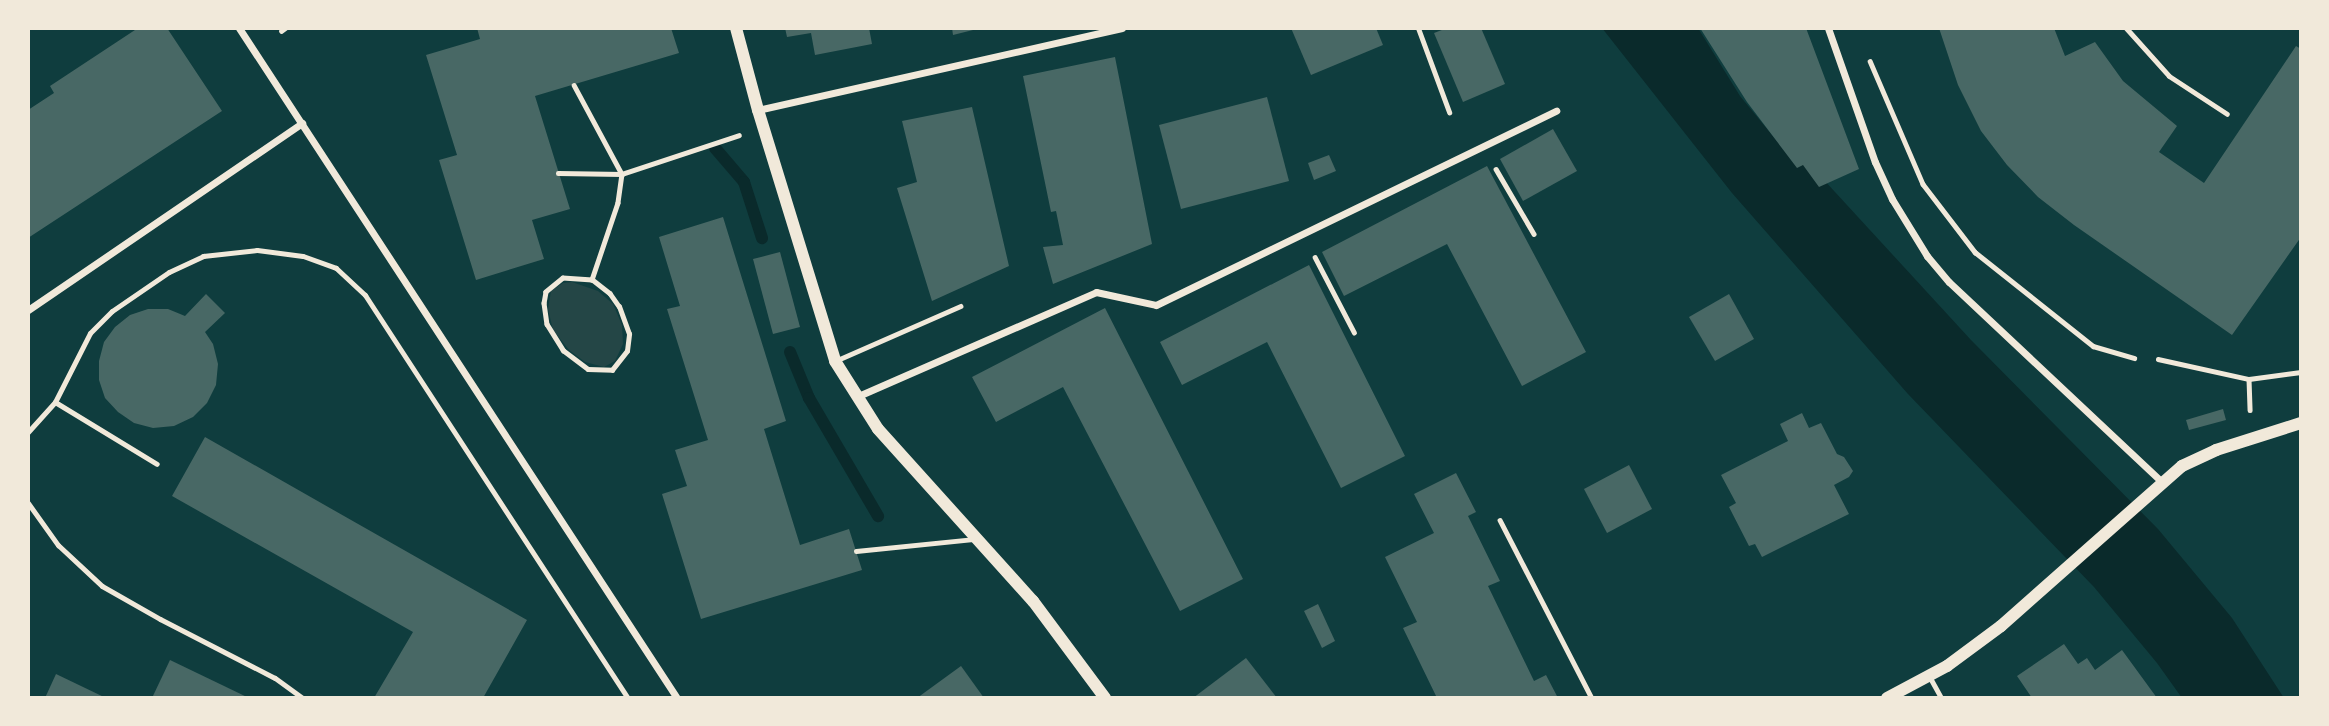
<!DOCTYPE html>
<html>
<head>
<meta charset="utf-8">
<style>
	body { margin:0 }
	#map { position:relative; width:2329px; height:726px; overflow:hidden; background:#0f3d3e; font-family:"Noto Sans",sans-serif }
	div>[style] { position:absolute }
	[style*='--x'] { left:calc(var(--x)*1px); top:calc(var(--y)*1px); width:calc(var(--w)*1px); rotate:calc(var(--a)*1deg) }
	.green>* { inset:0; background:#244646 }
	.water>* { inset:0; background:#0a2a2b }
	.stream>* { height:12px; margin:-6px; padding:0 6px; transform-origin:6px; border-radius:6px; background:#0a2a2b }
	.building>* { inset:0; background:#486865 }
	.path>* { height:4.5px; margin:-2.25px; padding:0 2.25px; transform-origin:2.25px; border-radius:2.25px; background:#f1e9da }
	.service>* { height:5px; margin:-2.5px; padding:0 2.5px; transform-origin:2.5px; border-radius:2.5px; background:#f1e9da }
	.minor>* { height:7px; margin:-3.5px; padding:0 3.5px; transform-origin:3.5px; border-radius:3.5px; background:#f1e9da }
	.tertiary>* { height:12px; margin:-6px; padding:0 6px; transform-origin:6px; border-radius:6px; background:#f1e9da }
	span { translate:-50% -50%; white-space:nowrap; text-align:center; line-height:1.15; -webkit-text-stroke:7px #f1e9da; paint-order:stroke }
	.frame { position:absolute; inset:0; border:30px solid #f1e9da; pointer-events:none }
</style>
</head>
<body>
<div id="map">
	<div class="green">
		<i style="clip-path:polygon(572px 282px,598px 291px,613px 304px,622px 325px,623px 344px,615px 361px,604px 367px,585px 362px,569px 350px,553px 330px,548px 309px,551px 291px,563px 283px)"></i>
	</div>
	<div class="water">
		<i style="clip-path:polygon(1602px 28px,1698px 28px,1740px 96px,1791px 158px,1801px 155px,1971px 340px,2158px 529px,2232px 618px,2284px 698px,2182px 698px,2157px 663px,2094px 587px,1908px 394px,1732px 193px)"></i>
	</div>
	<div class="stream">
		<i style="--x:715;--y:148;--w:45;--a:49.5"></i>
		<i style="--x:744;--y:182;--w:59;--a:72.2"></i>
		<i style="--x:790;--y:352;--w:50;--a:67.6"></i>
		<i style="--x:809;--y:398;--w:137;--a:59.7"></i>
	</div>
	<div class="building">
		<i style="clip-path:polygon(138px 28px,167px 28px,222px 111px,28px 238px,28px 110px,54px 93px,50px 86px)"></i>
		<i style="clip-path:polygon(477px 28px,671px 28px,679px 53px,535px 96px,570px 209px,532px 220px,544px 259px,476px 280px,439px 160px,457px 155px,426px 55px,480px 39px)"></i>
		<i style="clip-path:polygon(785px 28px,869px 28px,872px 44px,815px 55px,811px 33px,787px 37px)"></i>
		<i style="clip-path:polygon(952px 28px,977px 28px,977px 29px,953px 35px)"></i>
		<i style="clip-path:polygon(1291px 28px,1376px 28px,1383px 45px,1311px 75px)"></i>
		<i style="clip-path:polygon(1447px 28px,1481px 28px,1505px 84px,1463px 102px,1434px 33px)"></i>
		<i style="clip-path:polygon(1700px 28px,1806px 28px,1859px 169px,1819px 187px,1803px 165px,1797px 168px,1747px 102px)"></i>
		<i style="clip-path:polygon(1939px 28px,2054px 28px,2065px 56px,2095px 42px,2123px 81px,2177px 126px,2159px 152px,2204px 183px,2296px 46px,2301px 49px,2301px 237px,2232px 335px,2074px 225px,2038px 197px,2007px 165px,1981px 131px,1958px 85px)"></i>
		<i style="clip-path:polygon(1115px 57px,1152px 244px,1053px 284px,1043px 247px,1063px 245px,1056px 211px,1051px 212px,1023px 76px)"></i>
		<i style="clip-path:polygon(1267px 97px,1289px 181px,1181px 209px,1159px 125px)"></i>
		<i style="clip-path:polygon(972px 107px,1009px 266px,932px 301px,897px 188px,917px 182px,902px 121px)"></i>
		<i style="clip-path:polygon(1553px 129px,1577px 171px,1523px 201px,1500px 159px)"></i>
		<i style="clip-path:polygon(1329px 155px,1336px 171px,1314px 180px,1308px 163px)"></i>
		<i style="clip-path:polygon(1487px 166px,1586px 352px,1522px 386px,1447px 244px,1344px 296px,1322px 252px)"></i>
		<i style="clip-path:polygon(723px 217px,786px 421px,764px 429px,800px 545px,849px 529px,862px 570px,701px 619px,662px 494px,687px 486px,675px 450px,708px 440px,667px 309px,680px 306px,659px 237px)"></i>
		<i style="clip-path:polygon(780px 252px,800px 327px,773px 334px,753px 259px)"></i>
		<i style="clip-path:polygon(1309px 265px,1405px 456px,1341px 488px,1267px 342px,1182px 385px,1160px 342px)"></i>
		<i style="clip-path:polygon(206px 294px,225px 313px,205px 332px,213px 344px,218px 364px,216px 385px,207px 403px,193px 417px,174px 426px,153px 428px,134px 423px,118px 412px,105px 398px,99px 380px,99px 361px,104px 342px,115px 327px,130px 315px,148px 309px,168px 309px,185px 316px)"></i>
		<i style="clip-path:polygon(1729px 294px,1754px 339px,1715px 361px,1689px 317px)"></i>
		<i style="clip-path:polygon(1105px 308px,1243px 579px,1180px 611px,1063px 387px,996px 422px,972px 377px)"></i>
		<i style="clip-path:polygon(2223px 409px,2226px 420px,2189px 430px,2186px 420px)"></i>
		<i style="clip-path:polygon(1802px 413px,1809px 428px,1821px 423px,1837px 454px,1844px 457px,1853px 471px,1849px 477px,1834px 485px,1849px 514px,1762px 557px,1755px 544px,1749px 546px,1729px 507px,1736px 503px,1721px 475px,1788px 441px,1780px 424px)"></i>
		<i style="clip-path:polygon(205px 437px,527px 620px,483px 698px,374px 698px,413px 632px,172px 496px)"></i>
		<i style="clip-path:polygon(1629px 465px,1652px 509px,1607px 533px,1584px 489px)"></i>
		<i style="clip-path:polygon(1456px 473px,1476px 512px,1468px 516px,1500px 581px,1488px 586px,1534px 681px,1546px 675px,1558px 698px,1437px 698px,1403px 628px,1417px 622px,1385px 557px,1434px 533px,1414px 494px)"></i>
		<i style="clip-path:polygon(1318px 604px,1335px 641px,1322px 648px,1304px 611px)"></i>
		<i style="clip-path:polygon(2064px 644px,2078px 664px,2087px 658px,2095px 670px,2122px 650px,2157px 698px,2032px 698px,2017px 676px)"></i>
		<i style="clip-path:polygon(1246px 658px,1277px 698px,1193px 698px)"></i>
		<i style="clip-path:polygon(170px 660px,249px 698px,152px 698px)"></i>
		<i style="clip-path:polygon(961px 666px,984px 698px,917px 698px)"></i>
		<i style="clip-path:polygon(56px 674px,106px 698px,45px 698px)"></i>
	</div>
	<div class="path">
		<i style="--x:281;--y:31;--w:5;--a:-37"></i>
		<i style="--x:1870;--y:61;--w:134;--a:66.7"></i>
		<i style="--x:1923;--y:184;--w:86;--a:52.6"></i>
		<i style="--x:1975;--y:252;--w:151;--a:38.5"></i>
		<i style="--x:2093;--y:346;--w:43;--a:16.3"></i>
		<i style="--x:574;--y:85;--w:101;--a:61.7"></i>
		<i style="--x:622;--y:174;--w:123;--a:-18.4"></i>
		<i style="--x:1496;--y:169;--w:75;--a:59.7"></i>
		<i style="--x:558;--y:173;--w:64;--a:0.9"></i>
		<i style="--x:622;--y:174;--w:29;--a:98"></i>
		<i style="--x:618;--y:203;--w:81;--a:108.7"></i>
		<i style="--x:592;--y:280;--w:29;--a:-176"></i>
		<i style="--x:563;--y:278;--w:22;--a:141"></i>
		<i style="--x:546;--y:292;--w:11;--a:100"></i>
		<i style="--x:544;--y:303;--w:21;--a:82"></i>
		<i style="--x:547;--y:324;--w:31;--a:58"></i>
		<i style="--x:563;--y:350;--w:31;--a:37"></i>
		<i style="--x:588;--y:369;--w:24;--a:2"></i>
		<i style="--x:612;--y:370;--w:24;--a:-52"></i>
		<i style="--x:627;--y:351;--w:17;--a:-83"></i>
		<i style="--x:629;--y:334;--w:29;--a:-110"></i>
		<i style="--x:619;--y:307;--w:16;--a:-125"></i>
		<i style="--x:610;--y:294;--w:23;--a:-142"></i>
		<i style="--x:1315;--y:257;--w:85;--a:62.5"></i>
		<i style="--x:2158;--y:359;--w:93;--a:12.4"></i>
		<i style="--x:2249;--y:379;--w:52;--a:-7.7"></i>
		<i style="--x:2249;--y:379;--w:31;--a:88"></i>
		<i style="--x:1500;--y:520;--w:200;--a:62.7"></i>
	</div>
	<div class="service">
		<i style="--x:1418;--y:28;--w:90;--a:69.7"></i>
		<i style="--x:2126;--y:28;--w:64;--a:48.1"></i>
		<i style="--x:2169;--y:76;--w:69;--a:33.2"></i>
		<i style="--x:835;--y:361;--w:137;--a:-23.7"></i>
		<i style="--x:55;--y:402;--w:119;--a:31.3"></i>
		<i style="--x:28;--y:432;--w:40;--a:-48"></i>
		<i style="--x:55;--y:402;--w:77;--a:-63.1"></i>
		<i style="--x:90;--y:333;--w:31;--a:-45"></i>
		<i style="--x:112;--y:311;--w:69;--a:-34.4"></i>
		<i style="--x:169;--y:272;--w:38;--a:-25"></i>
		<i style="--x:203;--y:256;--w:54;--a:-6.3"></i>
		<i style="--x:257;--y:250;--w:46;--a:7.4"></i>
		<i style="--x:303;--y:256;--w:35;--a:20"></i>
		<i style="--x:336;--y:268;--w:40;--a:43"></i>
		<i style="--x:365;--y:295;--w:481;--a:56.9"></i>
		<i style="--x:28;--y:503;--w:52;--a:54.5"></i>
		<i style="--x:58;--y:545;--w:60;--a:43"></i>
		<i style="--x:102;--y:586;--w:67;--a:29.6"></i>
		<i style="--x:160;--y:619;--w:129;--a:27.2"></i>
		<i style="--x:275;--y:678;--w:34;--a:36"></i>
		<i style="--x:856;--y:551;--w:120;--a:-5.8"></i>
		<i style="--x:1929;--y:676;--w:25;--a:61"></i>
	</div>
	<div class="minor">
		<i style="--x:239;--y:28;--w:800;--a:56.83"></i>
		<i style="--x:1828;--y:28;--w:142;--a:70.7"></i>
		<i style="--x:1875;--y:162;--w:41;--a:65.3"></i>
		<i style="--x:1892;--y:199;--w:67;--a:58.4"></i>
		<i style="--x:1927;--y:256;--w:34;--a:50"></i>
		<i style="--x:1949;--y:282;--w:291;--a:43.2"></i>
		<i style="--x:758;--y:110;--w:373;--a:-12.7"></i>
		<i style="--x:28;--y:310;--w:332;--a:-34.3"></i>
		<i style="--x:856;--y:397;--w:262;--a:-23.6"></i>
		<i style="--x:1096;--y:292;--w:61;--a:12.2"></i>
		<i style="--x:1156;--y:305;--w:445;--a:-25.9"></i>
	</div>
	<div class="tertiary">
		<i style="--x:736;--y:28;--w:85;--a:75"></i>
		<i style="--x:758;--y:110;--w:263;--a:72.9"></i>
		<i style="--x:835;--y:361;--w:80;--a:57.7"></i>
		<i style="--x:878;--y:429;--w:232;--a:48"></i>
		<i style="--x:1033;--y:601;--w:121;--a:53.4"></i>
		<i style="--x:1887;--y:698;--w:68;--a:-28.1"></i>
		<i style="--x:1947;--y:666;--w:67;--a:-36.5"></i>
		<i style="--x:2001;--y:626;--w:242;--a:-41.5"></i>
		<i style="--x:2182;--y:466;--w:38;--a:-25"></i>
		<i style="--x:2216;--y:450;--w:89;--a:-17.6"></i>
	</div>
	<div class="frame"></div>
</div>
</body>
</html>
